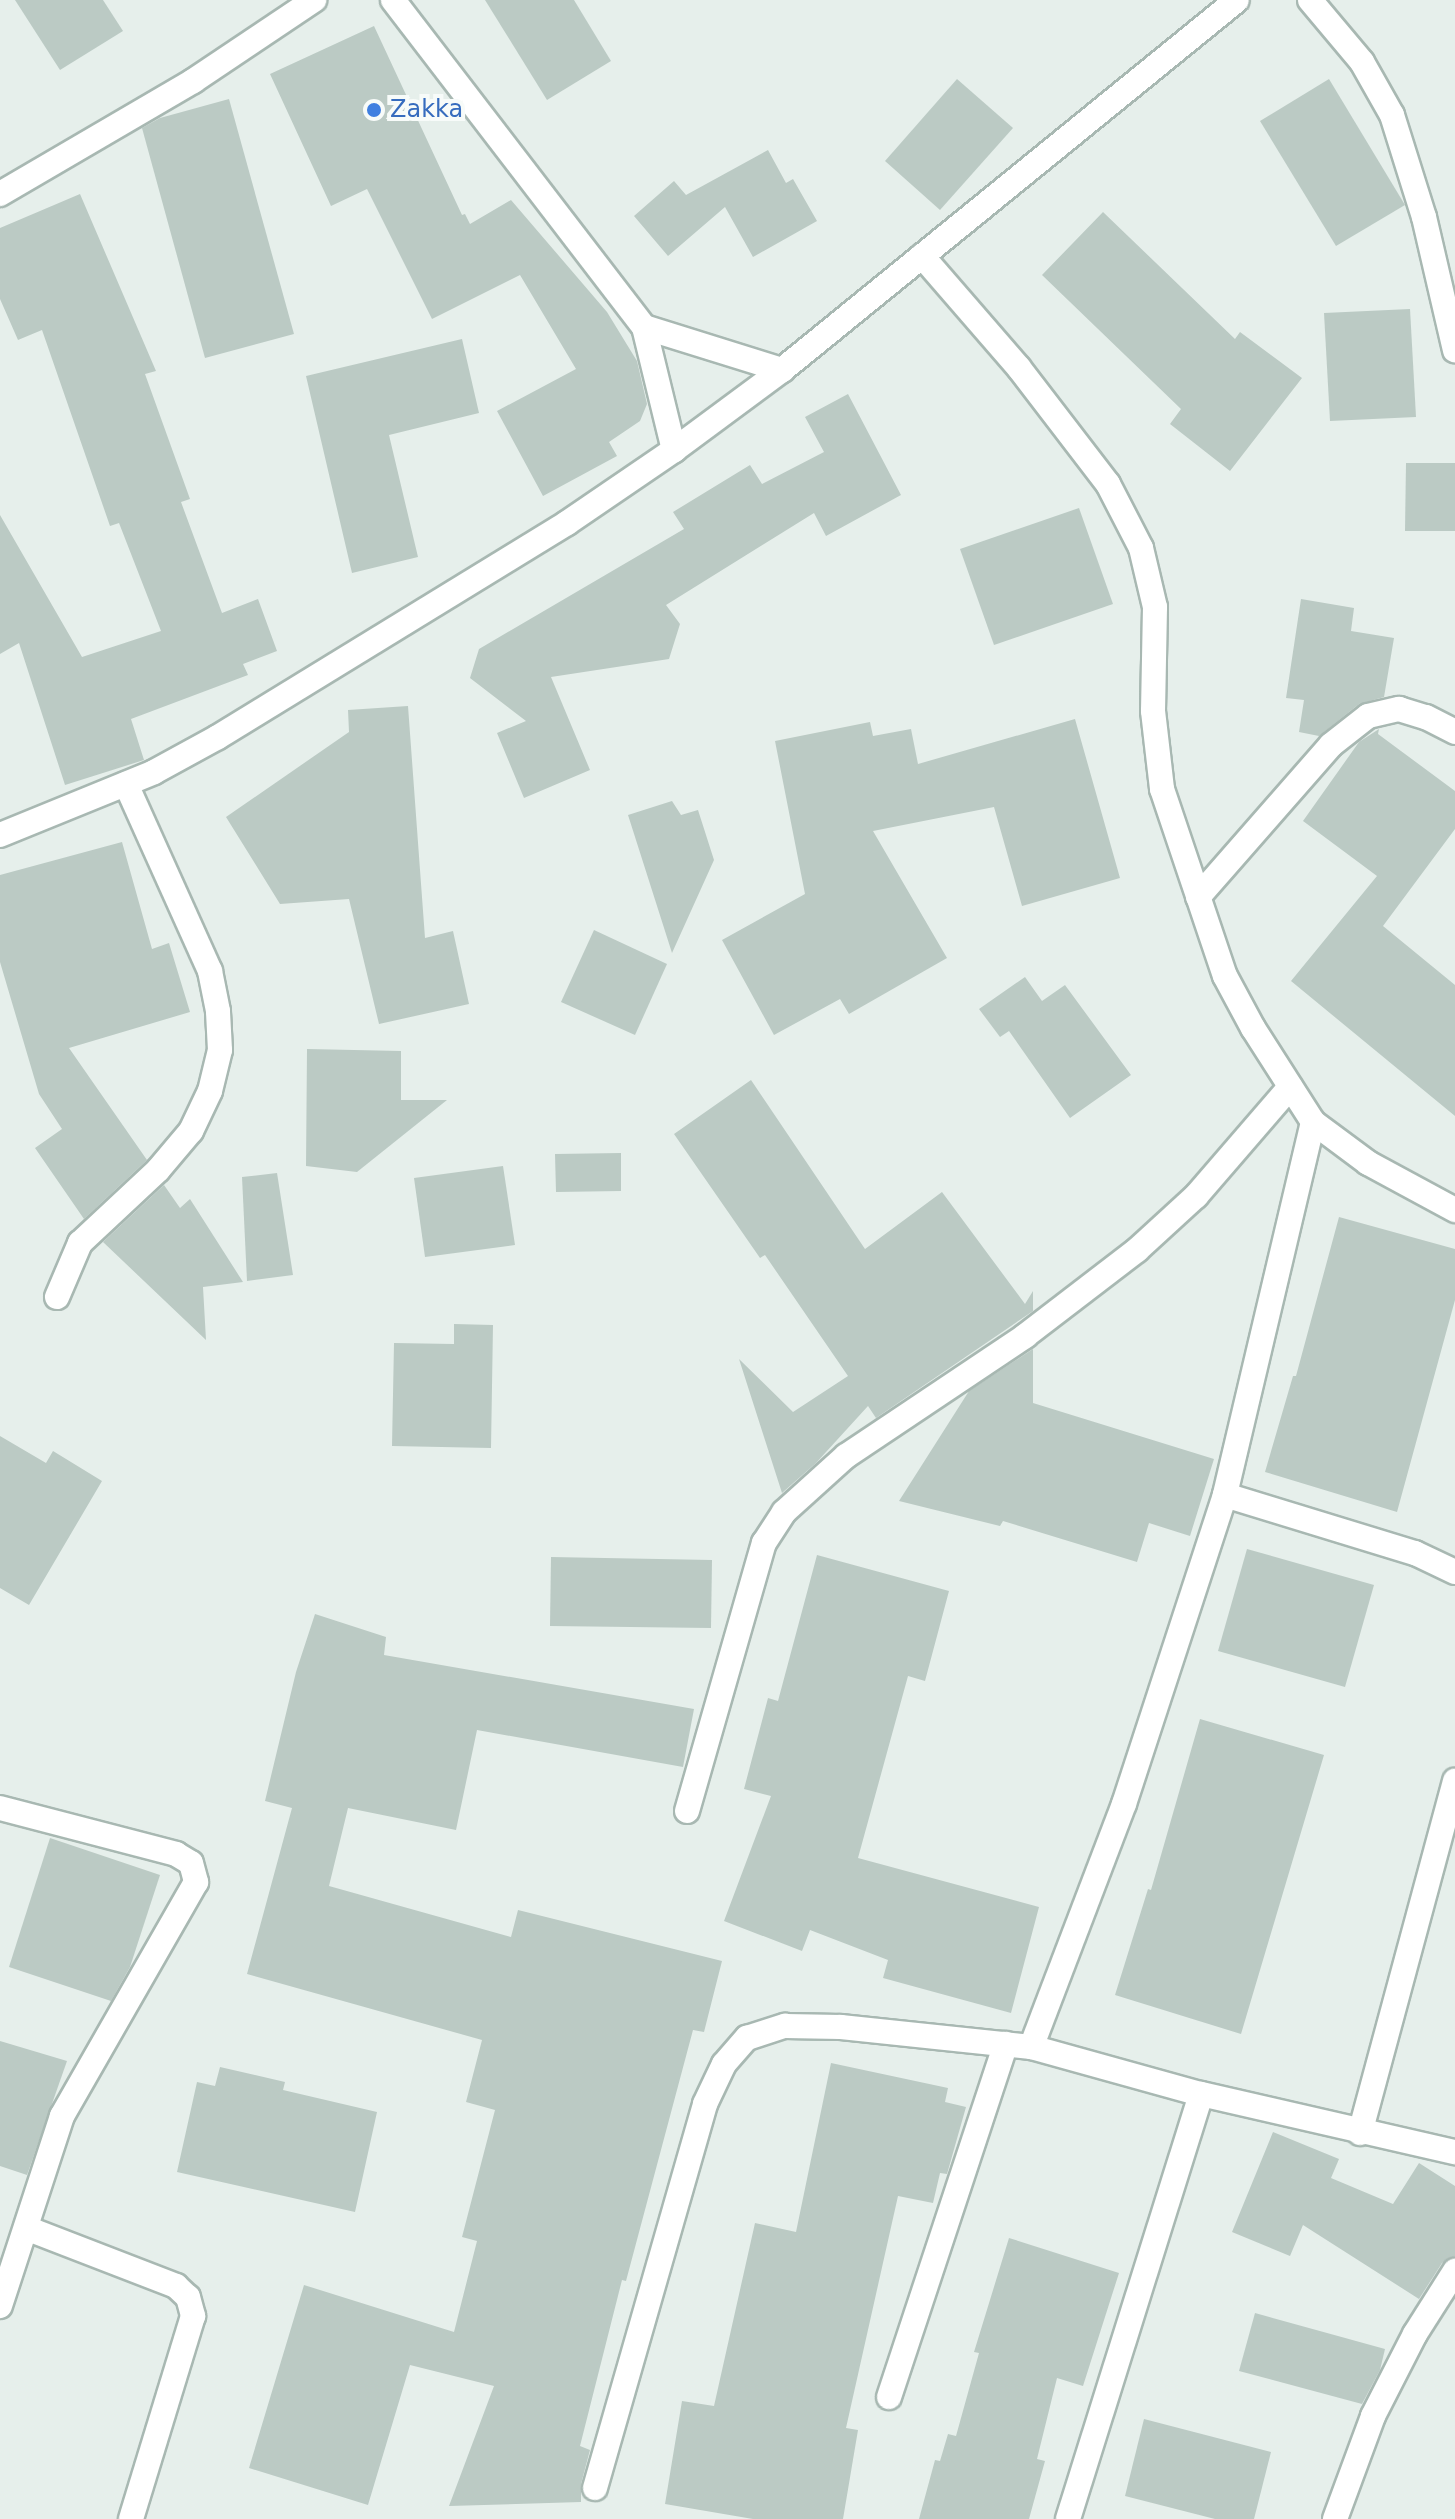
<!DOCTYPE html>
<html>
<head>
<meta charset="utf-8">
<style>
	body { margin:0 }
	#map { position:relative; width:1455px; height:2519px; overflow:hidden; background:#e6efeb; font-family:"DejaVu Sans",sans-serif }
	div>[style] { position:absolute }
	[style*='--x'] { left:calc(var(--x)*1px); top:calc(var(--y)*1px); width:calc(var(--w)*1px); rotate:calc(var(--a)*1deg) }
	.building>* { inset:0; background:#bbcac4 }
	.roads { filter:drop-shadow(2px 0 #a8b8b2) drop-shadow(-2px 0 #a8b8b2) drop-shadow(0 2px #a8b8b2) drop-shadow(0 -2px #a8b8b2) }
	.street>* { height:24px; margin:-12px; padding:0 12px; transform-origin:12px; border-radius:12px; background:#fff }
	.secondary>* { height:24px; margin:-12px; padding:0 12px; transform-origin:12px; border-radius:12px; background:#fff }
	.dots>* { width:22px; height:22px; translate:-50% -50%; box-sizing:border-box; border:4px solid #f7fbf9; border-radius:50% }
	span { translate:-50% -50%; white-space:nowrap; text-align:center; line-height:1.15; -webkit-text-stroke:8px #f7fbf9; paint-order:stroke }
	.shop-label { font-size:24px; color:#366cbe }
	.left { translate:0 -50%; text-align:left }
</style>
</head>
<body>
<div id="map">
	<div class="building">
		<i style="clip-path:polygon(15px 0,103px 0,123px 31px,60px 70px)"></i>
		<i style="clip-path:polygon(485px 0,574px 0,611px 61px,547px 100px)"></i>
		<i style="clip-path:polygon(374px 26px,462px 215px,465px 214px,470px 224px,511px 200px,607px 312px,637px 361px,647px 404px,640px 421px,609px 442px,617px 456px,543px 496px,497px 411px,576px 369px,520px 275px,432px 319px,367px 189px,331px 206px,270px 74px)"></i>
		<i style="clip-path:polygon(957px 79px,1013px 128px,940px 210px,885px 161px)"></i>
		<i style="clip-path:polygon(1329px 79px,1405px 205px,1336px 246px,1260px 121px)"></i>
		<i style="clip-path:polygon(229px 99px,294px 334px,205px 358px,142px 128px,160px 118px)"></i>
		<i style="clip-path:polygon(768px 150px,786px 183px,793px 179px,817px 221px,753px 257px,725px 207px,668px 256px,634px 216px,674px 181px,686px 195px)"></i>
		<i style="clip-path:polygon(80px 194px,156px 371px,145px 374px,190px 499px,181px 502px,222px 613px,258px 599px,277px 651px,243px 664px,248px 675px,131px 719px,144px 760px,65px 785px,19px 643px,0 654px,0 515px,82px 657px,161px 631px,119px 523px,110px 526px,42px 330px,18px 340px,0 299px,0 228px)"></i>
		<i style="clip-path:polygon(1103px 212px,1235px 339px,1240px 332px,1302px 378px,1230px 471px,1170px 424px,1181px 409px,1042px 275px)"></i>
		<i style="clip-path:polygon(1410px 309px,1416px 417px,1330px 421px,1324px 313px)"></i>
		<i style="clip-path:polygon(462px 339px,479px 413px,389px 435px,418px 557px,352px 573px,306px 376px)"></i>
		<i style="clip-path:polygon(848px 394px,901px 495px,826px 536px,814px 513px,666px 605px,680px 624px,669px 659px,551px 677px,590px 770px,524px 798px,497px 733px,526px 721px,470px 678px,479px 649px,684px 529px,673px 512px,750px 465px,762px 484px,824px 452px,805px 417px)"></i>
		<i style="clip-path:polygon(1406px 463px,1455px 463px,1455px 531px,1405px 531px)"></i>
		<i style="clip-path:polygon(1079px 508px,1113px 604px,994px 645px,960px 549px)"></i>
		<i style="clip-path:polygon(1301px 599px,1354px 608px,1351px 631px,1394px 638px,1384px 697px,1359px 704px,1319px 736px,1299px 732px,1304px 700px,1286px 698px)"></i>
		<i style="clip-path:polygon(408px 706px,425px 938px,453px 931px,469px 1004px,379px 1024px,349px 899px,280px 904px,226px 817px,349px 732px,348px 710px)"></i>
		<i style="clip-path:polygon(1075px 719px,1120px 878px,1022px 906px,994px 807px,873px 831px,947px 958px,849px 1014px,840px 999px,774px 1035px,722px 940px,805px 894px,775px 741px,870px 722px,873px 736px,911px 729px,918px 764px)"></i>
		<i style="clip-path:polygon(1379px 729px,1378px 734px,1455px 791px,1455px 829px,1383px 926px,1455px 985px,1455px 1116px,1291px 981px,1377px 876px,1303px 821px,1359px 742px)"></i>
		<i style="clip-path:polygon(672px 801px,681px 815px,698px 810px,714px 860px,672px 953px,628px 815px)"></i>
		<i style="clip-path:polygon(122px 842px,152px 949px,169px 943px,190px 1012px,69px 1048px,147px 1160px,84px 1219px,35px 1148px,62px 1129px,39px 1094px,0 962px,0 875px)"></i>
		<i style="clip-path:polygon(594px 930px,667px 964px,635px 1035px,561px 1002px)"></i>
		<i style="clip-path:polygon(1025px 977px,1042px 1001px,1065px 985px,1131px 1075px,1070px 1118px,1009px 1031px,1000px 1037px,979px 1009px)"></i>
		<i style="clip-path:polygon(307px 1049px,401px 1051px,401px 1100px,447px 1100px,357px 1172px,306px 1166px)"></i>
		<i style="clip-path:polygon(751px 1080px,865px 1249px,942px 1192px,1025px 1304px,1033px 1291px,1033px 1311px,876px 1418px,868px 1406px,816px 1463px,782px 1493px,739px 1359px,793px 1412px,848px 1376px,765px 1255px,760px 1258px,674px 1134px)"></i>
		<i style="clip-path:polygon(621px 1153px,621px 1191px,556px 1192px,555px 1154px)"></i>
		<i style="clip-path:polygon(503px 1166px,515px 1245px,425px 1257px,414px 1178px)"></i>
		<i style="clip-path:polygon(277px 1173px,293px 1275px,247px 1281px,242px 1177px)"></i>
		<i style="clip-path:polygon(164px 1185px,180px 1208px,190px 1199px,243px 1282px,203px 1287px,206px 1340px,103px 1242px)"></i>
		<i style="clip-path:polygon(1339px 1217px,1455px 1249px,1455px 1300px,1397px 1512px,1265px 1472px,1293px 1376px,1296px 1376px)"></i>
		<i style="clip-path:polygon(454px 1324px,493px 1325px,491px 1448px,392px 1446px,394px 1343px,454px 1344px)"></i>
		<i style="clip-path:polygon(1033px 1349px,1033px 1403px,1214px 1459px,1190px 1536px,1149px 1523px,1137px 1562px,1003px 1521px,1000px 1526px,899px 1501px,969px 1391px)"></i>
		<i style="clip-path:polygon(0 1436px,46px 1463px,53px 1451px,102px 1481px,29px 1605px,0 1588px)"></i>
		<i style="clip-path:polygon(1247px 1549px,1374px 1585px,1345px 1687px,1218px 1651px)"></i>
		<i style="clip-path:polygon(817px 1555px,949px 1591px,925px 1681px,908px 1676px,858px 1858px,1039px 1907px,1011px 2013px,883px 1978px,888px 1960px,810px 1930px,802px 1951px,724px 1921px,771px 1796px,744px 1789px,768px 1698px,778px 1701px)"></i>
		<i style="clip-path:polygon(551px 1557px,712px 1560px,711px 1628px,550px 1626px)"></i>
		<i style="clip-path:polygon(315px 1614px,386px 1637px,384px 1655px,694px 1709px,683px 1767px,477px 1730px,456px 1830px,348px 1808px,329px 1886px,511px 1937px,518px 1910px,722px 1961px,704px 2032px,693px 2030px,626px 2281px,622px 2280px,580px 2446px,590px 2450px,581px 2484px,581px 2502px,449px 2506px,494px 2386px,410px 2365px,368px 2505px,249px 2468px,304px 2285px,454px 2332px,477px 2241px,462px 2237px,495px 2110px,466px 2102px,482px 2040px,247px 1974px,292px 1808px,265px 1801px,296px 1672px)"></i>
		<i style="clip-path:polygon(1200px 1719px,1324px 1755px,1241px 2034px,1115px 1995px,1148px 1889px,1151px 1890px)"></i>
		<i style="clip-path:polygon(50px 1838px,160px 1875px,130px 1967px,111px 2001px,9px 1967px)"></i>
		<i style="clip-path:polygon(0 2041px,67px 2061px,27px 2175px,0 2166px)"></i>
		<i style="clip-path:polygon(831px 2063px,948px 2088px,945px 2102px,966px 2107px,947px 2174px,940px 2173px,933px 2203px,898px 2196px,846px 2428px,858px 2430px,843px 2519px,753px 2519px,665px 2504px,682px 2401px,714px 2406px,755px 2223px,796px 2232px)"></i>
		<i style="clip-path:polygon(220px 2067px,285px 2082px,283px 2090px,377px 2112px,355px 2212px,177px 2172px,197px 2082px,215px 2086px)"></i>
		<i style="clip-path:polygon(1273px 2132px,1339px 2159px,1331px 2178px,1393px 2204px,1419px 2163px,1455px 2186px,1455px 2256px,1442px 2263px,1419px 2299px,1303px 2225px,1290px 2256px,1232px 2232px)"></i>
		<i style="clip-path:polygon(1009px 2238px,1119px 2273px,1083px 2386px,1057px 2378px,1037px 2459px,1045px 2461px,1029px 2519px,919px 2519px,935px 2460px,940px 2461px,948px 2434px,956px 2436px,979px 2353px,974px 2352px)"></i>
		<i style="clip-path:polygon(1255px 2313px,1385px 2349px,1380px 2370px,1362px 2404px,1239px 2371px)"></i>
		<i style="clip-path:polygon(1144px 2419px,1271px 2452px,1254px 2519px,1215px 2519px,1125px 2496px)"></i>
	</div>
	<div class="roads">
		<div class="street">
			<i style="--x:1310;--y:0;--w:81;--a:50"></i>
			<i style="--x:1362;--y:62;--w:61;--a:60.5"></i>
			<i style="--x:1392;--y:115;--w:107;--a:72.6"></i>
			<i style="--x:1424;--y:217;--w:137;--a:76.9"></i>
			<i style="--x:0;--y:194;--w:224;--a:-30.3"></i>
			<i style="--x:193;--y:81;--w:146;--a:-33.8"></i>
			<i style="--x:922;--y:256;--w:148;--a:49.1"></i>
			<i style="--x:1019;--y:368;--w:146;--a:52.5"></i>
			<i style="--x:1108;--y:484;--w:72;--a:62.7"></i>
			<i style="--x:1141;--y:548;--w:61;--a:76.7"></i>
			<i style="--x:1155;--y:607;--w:104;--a:91.1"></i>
			<i style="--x:1153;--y:711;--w:79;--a:83.4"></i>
			<i style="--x:1162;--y:789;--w:197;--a:71.4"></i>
			<i style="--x:1225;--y:976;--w:59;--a:61.7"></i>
			<i style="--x:1253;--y:1028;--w:112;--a:57.4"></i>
			<i style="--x:1313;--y:1122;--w:69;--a:36.7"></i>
			<i style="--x:1368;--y:1163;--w:99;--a:28.4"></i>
			<i style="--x:1198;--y:897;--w:202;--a:-48.8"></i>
			<i style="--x:1331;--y:745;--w:47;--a:-38.1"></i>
			<i style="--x:1368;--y:716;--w:32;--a:-13"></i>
			<i style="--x:1399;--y:709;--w:28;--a:17"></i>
			<i style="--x:1426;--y:717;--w:33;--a:27"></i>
			<i style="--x:1313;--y:1122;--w:383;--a:103.3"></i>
			<i style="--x:1225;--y:1495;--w:325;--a:108.1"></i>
			<i style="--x:1124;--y:1804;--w:260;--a:110.9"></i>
			<i style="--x:1031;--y:2047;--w:176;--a:15.5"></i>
			<i style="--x:1201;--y:2094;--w:261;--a:12.9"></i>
			<i style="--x:57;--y:1297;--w:59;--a:-66.9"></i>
			<i style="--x:80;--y:1243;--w:107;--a:-43.1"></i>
			<i style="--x:158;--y:1170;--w:51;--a:-49.8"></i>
			<i style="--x:191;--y:1131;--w:44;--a:-64.6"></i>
			<i style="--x:210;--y:1091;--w:42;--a:-76.3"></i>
			<i style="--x:220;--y:1050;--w:39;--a:-93"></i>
			<i style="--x:218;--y:1011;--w:41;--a:-101.3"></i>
			<i style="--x:210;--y:971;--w:205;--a:-114.2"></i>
			<i style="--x:1225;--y:1495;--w:199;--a:17"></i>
			<i style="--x:1415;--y:1553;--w:44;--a:25.4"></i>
			<i style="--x:0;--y:1808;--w:182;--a:14.6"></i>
			<i style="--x:176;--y:1854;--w:17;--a:31"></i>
			<i style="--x:191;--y:1863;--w:20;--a:75"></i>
			<i style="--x:196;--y:1882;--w:270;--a:119.8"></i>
			<i style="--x:62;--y:2116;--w:200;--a:108.1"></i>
			<i style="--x:687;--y:1811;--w:279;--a:-74"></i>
			<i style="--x:764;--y:1543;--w:37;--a:-57"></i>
			<i style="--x:784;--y:1512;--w:84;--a:-42.1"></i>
			<i style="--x:846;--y:1456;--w:216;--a:-33.8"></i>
			<i style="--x:1025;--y:1336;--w:141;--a:-37.5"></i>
			<i style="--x:1137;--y:1250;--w:80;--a:-42.5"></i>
			<i style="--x:1196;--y:1196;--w:144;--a:-49.2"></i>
			<i style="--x:1360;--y:2133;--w:365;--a:-74.9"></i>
			<i style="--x:26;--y:2228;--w:161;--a:21.1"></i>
			<i style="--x:176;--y:2286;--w:16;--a:43"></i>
			<i style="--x:188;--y:2297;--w:20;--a:75"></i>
			<i style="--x:193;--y:2316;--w:212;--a:107"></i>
			<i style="--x:889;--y:2397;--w:372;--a:-71.7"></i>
			<i style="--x:595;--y:2488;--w:399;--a:-74"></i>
			<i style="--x:705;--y:2104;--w:44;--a:-64.6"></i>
			<i style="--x:724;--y:2064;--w:35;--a:-49"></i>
			<i style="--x:747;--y:2038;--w:40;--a:-18"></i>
			<i style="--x:785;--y:2026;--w:56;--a:1"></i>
			<i style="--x:841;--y:2027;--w:191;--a:6"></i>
			<i style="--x:1068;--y:2519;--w:445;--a:-72.6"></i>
			<i style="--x:1335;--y:2519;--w:110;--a:-69.7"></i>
			<i style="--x:1373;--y:2416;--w:92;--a:-62.9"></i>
			<i style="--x:1415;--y:2334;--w:75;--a:-57.6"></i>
		</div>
		<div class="secondary">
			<i style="--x:393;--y:0;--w:412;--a:52.5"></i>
			<i style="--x:644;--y:327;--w:127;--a:76.3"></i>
			<i style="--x:644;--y:327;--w:145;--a:17.3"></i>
			<i style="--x:0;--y:835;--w:166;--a:-22.2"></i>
			<i style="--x:154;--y:772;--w:73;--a:-28.7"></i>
			<i style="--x:218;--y:737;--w:409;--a:-31.5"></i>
			<i style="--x:567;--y:523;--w:130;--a:-34.3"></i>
			<i style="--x:674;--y:450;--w:134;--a:-36.5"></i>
			<i style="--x:782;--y:370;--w:586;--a:-39.12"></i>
		</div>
	</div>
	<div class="dots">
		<i style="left:374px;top:110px;background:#3f7fe0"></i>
	</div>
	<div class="shop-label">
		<span class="left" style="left:390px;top:110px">Zakka</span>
	</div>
</div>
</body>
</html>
